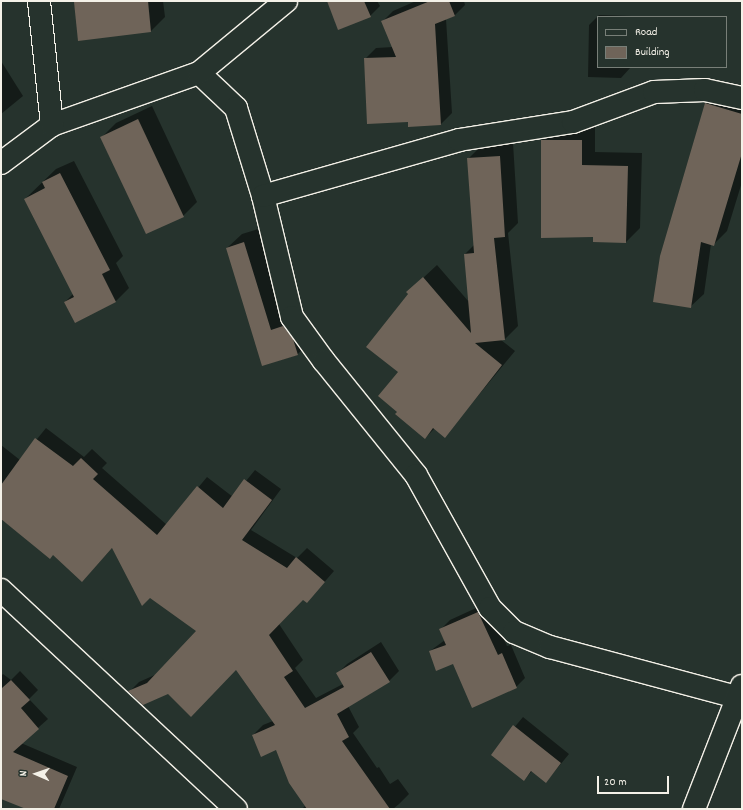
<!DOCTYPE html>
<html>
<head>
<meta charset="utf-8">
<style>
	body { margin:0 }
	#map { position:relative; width:743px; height:810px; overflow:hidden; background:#26332d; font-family:Dekko,sans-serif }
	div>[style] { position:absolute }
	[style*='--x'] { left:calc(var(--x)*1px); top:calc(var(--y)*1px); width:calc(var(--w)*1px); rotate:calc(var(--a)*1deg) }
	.shadow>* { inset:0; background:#0007 }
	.building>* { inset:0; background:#6f6459 }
	.roads { filter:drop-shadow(1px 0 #f4f1e8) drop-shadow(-1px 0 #f4f1e8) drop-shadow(0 1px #f4f1e8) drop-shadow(0 -1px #f4f1e8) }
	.street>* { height:22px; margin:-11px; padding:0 11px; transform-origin:11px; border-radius:11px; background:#26332d }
	.secondary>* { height:22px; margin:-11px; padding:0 11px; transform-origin:11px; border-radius:11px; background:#26332d }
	span { translate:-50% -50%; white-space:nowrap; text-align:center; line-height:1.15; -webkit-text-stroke:3.5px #26332d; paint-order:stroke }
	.frame { position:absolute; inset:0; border:2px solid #f4f1e8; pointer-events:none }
	.legend { position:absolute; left:597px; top:16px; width:130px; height:52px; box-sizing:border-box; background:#26332d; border:1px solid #787f78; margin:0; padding:5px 7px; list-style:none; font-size:12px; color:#f4f1e8 }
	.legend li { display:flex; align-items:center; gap:8px; height:20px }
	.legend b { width:20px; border:1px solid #787f78 }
	.north { position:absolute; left:16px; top:754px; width:40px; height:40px; -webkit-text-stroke:3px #26332d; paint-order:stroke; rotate:272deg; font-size:11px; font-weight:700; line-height:16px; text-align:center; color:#f4f1e8 }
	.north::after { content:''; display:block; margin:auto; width:14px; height:18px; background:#f4f1e8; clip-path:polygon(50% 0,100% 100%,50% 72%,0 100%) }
	.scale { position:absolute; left:597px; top:776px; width:72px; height:18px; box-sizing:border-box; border:2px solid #f4f1e8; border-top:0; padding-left:5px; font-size:12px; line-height:14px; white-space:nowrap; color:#f4f1e8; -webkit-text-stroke:3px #26332d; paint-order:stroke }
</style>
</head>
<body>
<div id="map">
	<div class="shadow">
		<i style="clip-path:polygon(76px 1px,163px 1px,165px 17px,151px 31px,75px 3px)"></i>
		<i style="clip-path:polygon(328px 1px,377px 1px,380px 6px,370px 16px)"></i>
		<i style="clip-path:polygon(416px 1px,464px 1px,465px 5px,454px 16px,446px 19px,452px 113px,441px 124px,409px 121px,365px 59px,376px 48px,393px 47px,382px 22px,393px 11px)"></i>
		<i style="clip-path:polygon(599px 15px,632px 16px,598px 17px,598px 67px,631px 67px,621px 78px,588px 77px,589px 25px)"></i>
		<i style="clip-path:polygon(1px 61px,23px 96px,1px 114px)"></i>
		<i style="clip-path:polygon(719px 90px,742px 97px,742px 182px,727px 231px,714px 244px,711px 244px,704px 294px,690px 307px,706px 104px)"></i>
		<i style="clip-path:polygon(152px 106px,197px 202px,183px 216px,102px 137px,116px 123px)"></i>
		<i style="clip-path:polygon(556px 126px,595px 126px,595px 152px,642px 153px,640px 228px,626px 242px,542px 140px)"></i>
		<i style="clip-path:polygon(513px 143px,518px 223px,508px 233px,518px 326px,505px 339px,501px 340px,515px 351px,445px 436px,435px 428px,425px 438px,398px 412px,408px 292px,437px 265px,469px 302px,465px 254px,474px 245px,468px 159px,482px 145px)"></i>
		<i style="clip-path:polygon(74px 161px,123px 256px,116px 263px,129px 288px,116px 301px,76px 322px,65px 302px,73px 294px,25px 199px,56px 169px)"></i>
		<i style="clip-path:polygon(258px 229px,285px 317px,311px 340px,297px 355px,263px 365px,227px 248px,242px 234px)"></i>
		<i style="clip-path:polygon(46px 428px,84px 457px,92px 449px,107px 463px,102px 468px,167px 525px,207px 477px,233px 497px,255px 470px,281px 489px,251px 530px,297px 558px,307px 548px,334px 571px,307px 602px,303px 599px,279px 624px,303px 660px,295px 668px,316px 698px,343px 684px,337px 674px,347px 664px,381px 642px,399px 671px,389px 681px,348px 706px,359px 727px,353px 733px,377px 768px,379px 767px,390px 784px,398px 779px,409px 794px,399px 804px,393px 809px,302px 809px,306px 805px,277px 748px,253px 735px,263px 725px,273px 721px,237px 668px,168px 693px,130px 691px,139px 682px,157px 674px,198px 631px,113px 547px,82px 581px,53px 554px,1px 519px,1px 445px,20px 460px)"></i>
		<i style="clip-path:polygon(487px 603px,507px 646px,511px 645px,525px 678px,516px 687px,430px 651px,445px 640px,441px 629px,450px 620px)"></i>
		<i style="clip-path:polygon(20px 671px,38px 690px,29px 699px,48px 719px,21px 743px,77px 767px,59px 809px,28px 809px,1px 772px,1px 676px,3px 674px,11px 680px)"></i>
		<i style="clip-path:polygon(523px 717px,569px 754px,546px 782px,532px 771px,524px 780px,492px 754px)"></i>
	</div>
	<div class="building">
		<i style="clip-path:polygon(85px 1px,148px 1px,151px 32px,78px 41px,74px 2px)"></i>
		<i style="clip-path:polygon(327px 1px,364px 1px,371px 17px,338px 30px)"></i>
		<i style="clip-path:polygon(430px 1px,449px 1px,455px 16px,435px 24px,441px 125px,408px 127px,408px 122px,367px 124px,364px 58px,396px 57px,381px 21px)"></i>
		<i style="clip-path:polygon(705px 103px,742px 114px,742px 153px,714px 246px,701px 242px,691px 308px,653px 302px,660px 256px)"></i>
		<i style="clip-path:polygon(138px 119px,184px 217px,146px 234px,100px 137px)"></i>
		<i style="clip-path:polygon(541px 140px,582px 140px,582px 165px,628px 166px,626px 243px,593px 242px,593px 237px,541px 238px)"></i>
		<i style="clip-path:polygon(500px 156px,505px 237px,494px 238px,505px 340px,475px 343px,502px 365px,445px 438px,433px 428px,425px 439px,395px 414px,397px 412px,378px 396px,398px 372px,366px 347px,408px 294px,406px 292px,423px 277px,471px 333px,464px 254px,474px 253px,467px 158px)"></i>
		<i style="clip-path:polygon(60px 173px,110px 270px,102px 274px,116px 302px,75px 323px,64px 302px,74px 297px,24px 199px,45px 188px,42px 182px)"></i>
		<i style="clip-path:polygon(244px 242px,271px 330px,283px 326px,293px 339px,298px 355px,262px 366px,226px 248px)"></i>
		<i style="clip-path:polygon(35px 438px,73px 466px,81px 458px,98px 474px,93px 479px,157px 535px,197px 486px,223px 508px,244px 479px,272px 500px,242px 540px,287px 568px,296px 557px,325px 582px,307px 603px,303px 600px,269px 635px,293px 671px,284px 677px,305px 708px,344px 687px,336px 673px,371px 652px,390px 682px,337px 714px,349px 737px,342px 741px,390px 809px,307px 809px,289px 783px,276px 750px,261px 757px,252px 735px,275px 725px,236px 670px,191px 717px,168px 694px,143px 705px,128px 691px,147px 683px,196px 631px,150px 598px,142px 606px,112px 548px,82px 582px,53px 555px,50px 559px,1px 519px,1px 485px)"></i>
		<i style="clip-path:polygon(478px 612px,498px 655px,502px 653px,517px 688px,472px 708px,453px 664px,436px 671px,429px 651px,446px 645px,439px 629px)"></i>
		<i style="clip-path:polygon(11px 680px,30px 700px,21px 708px,39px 729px,13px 752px,68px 776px,54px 809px,26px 809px,1px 799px,1px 686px,2px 688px)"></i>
		<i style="clip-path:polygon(513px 725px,561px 763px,546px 783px,531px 771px,524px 781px,491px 755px)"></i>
	</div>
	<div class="roads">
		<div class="street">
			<i style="--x:199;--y:73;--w:51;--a:43.4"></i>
			<i style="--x:236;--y:108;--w:92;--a:72.9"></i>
			<i style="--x:263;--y:196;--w:124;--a:76.5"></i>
			<i style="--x:292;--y:317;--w:54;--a:54"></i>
			<i style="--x:324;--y:361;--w:146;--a:51.1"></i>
			<i style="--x:416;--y:475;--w:152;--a:60.9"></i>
			<i style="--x:490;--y:608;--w:34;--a:45"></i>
			<i style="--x:514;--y:632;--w:39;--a:23"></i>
			<i style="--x:550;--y:647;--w:193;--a:15"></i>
			<i style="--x:52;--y:125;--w:156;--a:-19.5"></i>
			<i style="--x:199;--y:73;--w:113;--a:-39.6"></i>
			<i style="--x:1;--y:163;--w:64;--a:-36.7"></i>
			<i style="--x:52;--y:125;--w:125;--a:-96"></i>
			<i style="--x:263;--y:196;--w:204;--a:-15.9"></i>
			<i style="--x:459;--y:140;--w:115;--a:-9"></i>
			<i style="--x:573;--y:122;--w:86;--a:-20.3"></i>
			<i style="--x:654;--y:92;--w:51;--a:-2.2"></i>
			<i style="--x:705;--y:90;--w:38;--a:12"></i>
			<i style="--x:694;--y:809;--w:132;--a:-68.7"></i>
		</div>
		<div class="secondary">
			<i style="--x:1;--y:590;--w:321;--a:43"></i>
		</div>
	</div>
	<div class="frame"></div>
	<ul class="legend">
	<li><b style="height:5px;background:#26332d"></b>Road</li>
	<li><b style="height:11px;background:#6f6459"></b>Building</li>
	</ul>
	<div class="north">N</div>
	<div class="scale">20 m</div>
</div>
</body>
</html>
